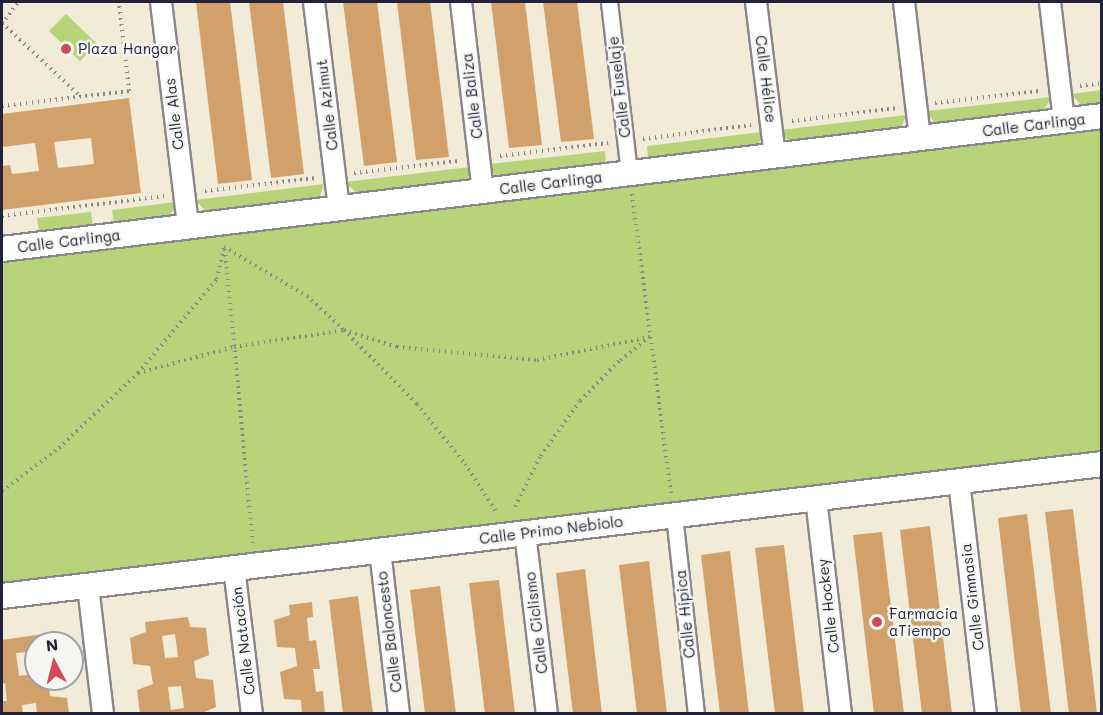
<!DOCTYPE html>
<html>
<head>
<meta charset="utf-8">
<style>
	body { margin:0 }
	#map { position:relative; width:1103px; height:715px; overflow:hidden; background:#f1ebd8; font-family:Mali,sans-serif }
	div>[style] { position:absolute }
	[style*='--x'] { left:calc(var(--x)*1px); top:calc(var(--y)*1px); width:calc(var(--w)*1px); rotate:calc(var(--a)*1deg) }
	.green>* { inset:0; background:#b7d47a }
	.building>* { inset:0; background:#d2a16b }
	.path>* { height:4px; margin-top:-2px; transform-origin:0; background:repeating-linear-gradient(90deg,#8a868a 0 1.5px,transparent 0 6px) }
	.roads { filter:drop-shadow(2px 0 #8a868a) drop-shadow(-2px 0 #8a868a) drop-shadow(0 2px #8a868a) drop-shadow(0 -2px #8a868a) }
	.pedestrian>* { height:15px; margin:-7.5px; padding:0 7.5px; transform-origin:7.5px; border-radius:7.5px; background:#fff }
	.minor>* { height:20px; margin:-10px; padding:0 10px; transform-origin:10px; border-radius:10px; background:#fff }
	.tertiary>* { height:24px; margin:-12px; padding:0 12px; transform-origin:12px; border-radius:12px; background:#fff }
	.dots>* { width:16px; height:16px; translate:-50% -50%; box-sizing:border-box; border:3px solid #f6f6f2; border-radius:50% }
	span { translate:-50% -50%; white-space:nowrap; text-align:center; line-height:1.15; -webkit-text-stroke:5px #f6f6f2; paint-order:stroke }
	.poi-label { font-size:15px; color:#22223b }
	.left { translate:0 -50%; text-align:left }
	.street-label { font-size:15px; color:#22223b }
	.frame { position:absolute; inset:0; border:3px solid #22223b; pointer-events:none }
	.north { position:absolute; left:24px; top:631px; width:60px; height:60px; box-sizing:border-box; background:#f6f6f2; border:2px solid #a1a1a9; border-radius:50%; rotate:353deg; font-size:16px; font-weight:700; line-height:24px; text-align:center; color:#22223b }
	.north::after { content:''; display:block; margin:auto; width:21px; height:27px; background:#d1495b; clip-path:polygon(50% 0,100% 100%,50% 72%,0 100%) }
</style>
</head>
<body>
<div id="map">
	<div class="green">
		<i style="clip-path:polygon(66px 14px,97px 44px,80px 61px,49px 31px)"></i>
		<i style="clip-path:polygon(1101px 90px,1101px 105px,1083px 107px,1071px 94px)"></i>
		<i style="clip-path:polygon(1051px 97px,1044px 111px,935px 124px,927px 111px)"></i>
		<i style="clip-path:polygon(906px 115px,901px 129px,791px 142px,784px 137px,781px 130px)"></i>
		<i style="clip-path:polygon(1101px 129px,1101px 452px,2px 585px,2px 262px)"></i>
		<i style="clip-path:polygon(761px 132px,760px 141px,755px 146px,648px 159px,647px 146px)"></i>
		<i style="clip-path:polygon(605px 151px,606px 164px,499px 177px,492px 173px,490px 164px)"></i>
		<i style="clip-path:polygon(470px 167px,470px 175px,464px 181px,358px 194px,345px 182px)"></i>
		<i style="clip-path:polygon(324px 184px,319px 199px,207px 212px,195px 200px)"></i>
		<i style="clip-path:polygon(175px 202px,174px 210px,166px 217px,114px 223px,112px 210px)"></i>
		<i style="clip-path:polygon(91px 212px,93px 226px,39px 232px,37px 218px)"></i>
	</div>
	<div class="building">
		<i style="clip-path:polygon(196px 2px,230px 2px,252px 180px,218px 184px)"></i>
		<i style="clip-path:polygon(249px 2px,283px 2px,304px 174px,271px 178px)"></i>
		<i style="clip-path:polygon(343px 2px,377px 2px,397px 162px,364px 166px)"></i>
		<i style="clip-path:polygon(397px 2px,430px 2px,449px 157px,416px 160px)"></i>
		<i style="clip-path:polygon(491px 2px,525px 2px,542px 145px,509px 148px)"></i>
		<i style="clip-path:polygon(543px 2px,577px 2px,594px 139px,561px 142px)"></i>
		<i style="clip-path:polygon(evenodd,129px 98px,141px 193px,2px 210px,2px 166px,10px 165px,12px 174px,39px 171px,35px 143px,2px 147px,2px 114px,129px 98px,91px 138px,94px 164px,58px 168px,54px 142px,91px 138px)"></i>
		<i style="clip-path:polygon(1073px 509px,1097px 714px,1069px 714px,1045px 512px)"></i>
		<i style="clip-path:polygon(1027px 514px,1051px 714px,1021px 714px,998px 518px)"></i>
		<i style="clip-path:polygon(930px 526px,952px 714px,922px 714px,900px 530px)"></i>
		<i style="clip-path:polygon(882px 532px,904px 714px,874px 714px,853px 535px)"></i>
		<i style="clip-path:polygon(784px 545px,804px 714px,775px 714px,755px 548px)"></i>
		<i style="clip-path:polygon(730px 551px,749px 714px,720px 714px,701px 555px)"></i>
		<i style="clip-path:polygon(649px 561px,667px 714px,637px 714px,619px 565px)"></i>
		<i style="clip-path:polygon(585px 569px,602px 714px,573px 714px,556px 573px)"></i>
		<i style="clip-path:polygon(499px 580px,515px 714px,485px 714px,469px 583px)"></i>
		<i style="clip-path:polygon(440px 586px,456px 714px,425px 714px,410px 590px)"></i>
		<i style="clip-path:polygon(358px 596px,373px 714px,343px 714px,329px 600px)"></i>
		<i style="clip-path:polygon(312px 602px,313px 617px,307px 618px,309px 641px,316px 640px,320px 669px,313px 669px,316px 692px,323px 691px,325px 714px,302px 714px,301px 700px,284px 699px,280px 672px,297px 666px,295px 648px,277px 647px,274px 620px,290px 615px,289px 605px)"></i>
		<i style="clip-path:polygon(evenodd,188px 617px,190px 627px,206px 628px,209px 655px,194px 661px,196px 678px,213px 680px,216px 707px,200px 714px,140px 714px,137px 690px,153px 684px,150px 666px,133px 664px,130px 638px,146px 632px,145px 622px,188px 617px,175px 634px,178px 657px,165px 658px,162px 636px,175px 634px,188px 617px,181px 686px,184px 708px,171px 710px,168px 687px,181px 686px)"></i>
		<i style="clip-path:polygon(evenodd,43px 634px,44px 643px,36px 643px,36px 679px,48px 679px,50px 696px,67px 698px,69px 714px,37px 714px,36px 703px,22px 705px,23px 714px,2px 714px,2px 701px,7px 701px,5px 683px,2px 684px,2px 640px,43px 634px,30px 652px,33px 674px,19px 676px,16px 653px,30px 652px)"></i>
	</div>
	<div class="path">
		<i style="--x:2;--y:23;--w:107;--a:43.1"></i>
		<i style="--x:2;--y:24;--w:27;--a:-54"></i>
		<i style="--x:1080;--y:86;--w:22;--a:-8"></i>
		<i style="--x:935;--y:103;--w:106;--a:-6.5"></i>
		<i style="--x:2;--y:106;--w:128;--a:-6.7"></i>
		<i style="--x:129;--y:91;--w:90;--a:-96.4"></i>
		<i style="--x:792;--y:121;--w:106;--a:-7.1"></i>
		<i style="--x:643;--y:139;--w:109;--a:-7.4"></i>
		<i style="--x:500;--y:156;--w:109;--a:-6.9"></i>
		<i style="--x:354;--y:173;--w:106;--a:-6.5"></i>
		<i style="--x:205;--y:191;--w:112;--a:-6.7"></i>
		<i style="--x:632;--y:194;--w:302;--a:82.6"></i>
		<i style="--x:2;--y:216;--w:164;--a:-7"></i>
		<i style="--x:225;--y:249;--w:296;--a:84.6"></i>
		<i style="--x:138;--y:373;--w:99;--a:-15.2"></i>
		<i style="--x:234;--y:347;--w:111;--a:-8.8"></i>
		<i style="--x:344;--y:330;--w:56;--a:17.8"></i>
		<i style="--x:397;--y:347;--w:141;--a:5.3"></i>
		<i style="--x:537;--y:360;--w:115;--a:-11.5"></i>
		<i style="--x:650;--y:337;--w:39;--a:142"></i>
		<i style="--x:619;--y:361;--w:56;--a:134.3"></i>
		<i style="--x:580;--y:401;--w:69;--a:125.5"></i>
		<i style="--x:540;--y:457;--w:60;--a:116.6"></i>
		<i style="--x:2;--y:491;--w:71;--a:-37"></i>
		<i style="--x:59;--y:448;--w:109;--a:-43.5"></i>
		<i style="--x:138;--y:373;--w:123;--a:-50"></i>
		<i style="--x:217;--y:279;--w:33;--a:-78"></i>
		<i style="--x:224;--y:247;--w:96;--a:30.6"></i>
		<i style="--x:307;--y:296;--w:50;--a:42.6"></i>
		<i style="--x:344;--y:330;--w:104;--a:45.4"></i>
		<i style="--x:417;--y:404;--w:77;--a:51.3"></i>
		<i style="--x:465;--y:464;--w:59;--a:56.9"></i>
	</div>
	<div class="roads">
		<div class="pedestrian">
			<i style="--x:609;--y:2;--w:172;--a:83.3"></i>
			<i style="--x:674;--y:515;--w:200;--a:83.7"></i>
		</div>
		<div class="minor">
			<i style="--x:161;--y:2;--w:226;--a:83.1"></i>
			<i style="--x:314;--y:2;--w:208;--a:83.1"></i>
			<i style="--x:461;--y:2;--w:190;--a:83.4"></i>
			<i style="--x:756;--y:2;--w:155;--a:83"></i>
			<i style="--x:904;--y:2;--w:137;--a:83.3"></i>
			<i style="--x:1050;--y:2;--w:120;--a:83.3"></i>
			<i style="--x:959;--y:481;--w:235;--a:83.4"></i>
			<i style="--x:816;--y:498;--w:217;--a:83.4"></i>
			<i style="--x:525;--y:533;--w:182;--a:83.1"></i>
			<i style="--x:380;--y:550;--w:165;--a:83.4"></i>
			<i style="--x:234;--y:568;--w:147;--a:83"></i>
			<i style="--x:88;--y:586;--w:129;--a:83.3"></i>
		</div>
		<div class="tertiary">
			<i style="--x:2;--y:249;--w:1108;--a:-6.89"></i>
			<i style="--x:2;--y:596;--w:1108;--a:-6.84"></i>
		</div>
	</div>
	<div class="dots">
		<i style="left:66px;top:49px;background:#d1495b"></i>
		<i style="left:877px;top:622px;background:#d1495b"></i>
	</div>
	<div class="poi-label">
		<span class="left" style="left:78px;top:49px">Plaza Hangar</span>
		<span class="left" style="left:889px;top:622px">Farmacia<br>aTiempo</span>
	</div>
	<div class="street-label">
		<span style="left:766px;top:79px;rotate:83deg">Calle Hélice</span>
		<span style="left:619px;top:87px;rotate:-97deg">Calle Fuselaje</span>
		<span style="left:472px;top:96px;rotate:-97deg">Calle Baliza</span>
		<span style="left:327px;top:105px;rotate:-97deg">Calle Azimut</span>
		<span style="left:174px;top:114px;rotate:-97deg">Calle Alas</span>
		<span style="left:1034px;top:125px;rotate:-7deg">Calle Carlinga</span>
		<span style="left:551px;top:183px;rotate:-7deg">Calle Carlinga</span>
		<span style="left:69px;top:241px;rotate:-7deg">Calle Carlinga</span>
		<span style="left:551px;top:530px;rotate:-7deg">Calle Primo Nebiolo</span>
		<span style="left:972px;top:597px;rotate:-97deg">Calle Gimnasia</span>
		<span style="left:828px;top:606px;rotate:-97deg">Calle Hockey</span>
		<span style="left:685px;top:614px;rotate:-96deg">Calle Hípica</span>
		<span style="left:536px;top:623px;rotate:-97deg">Calle Ciclismo</span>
		<span style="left:389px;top:632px;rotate:-97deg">Calle Baloncesto</span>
		<span style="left:243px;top:641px;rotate:-97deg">Calle Natación</span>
	</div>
	<div class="frame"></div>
	<div class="north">N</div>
</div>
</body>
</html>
